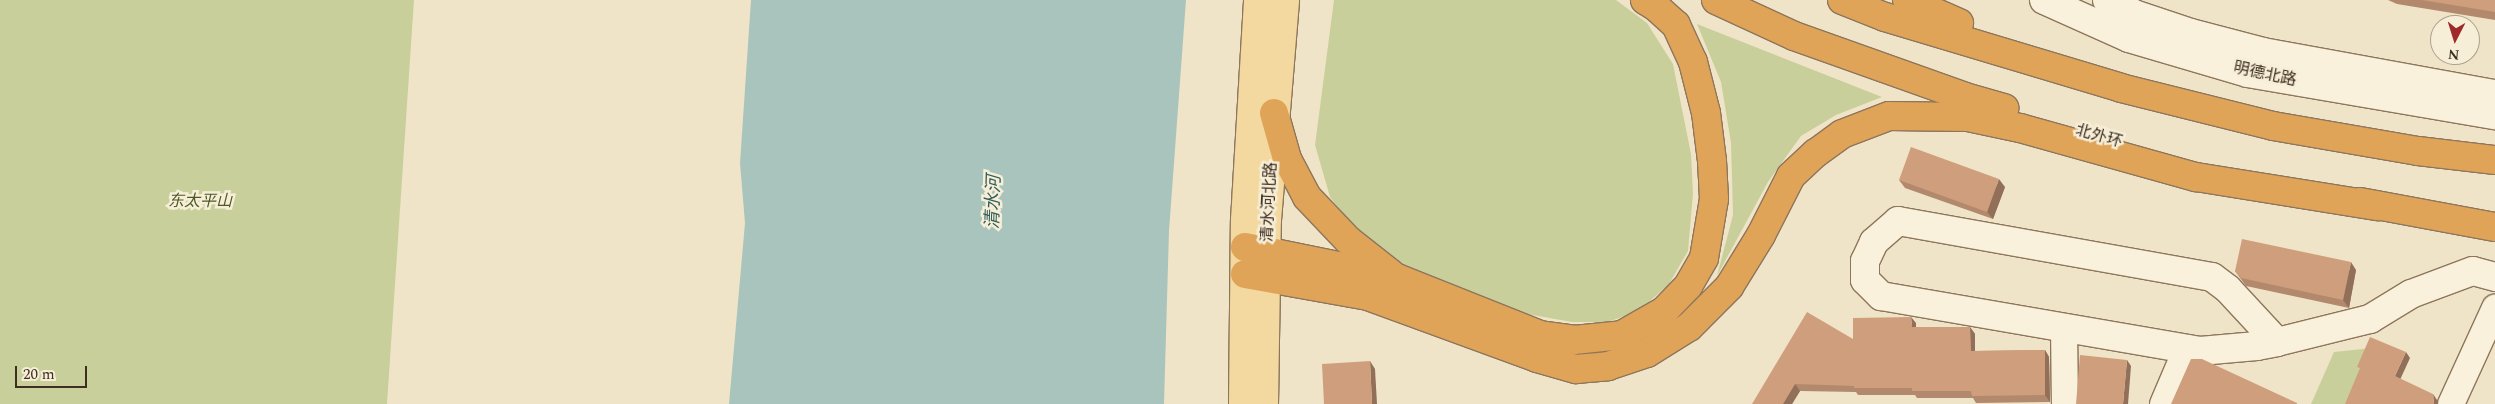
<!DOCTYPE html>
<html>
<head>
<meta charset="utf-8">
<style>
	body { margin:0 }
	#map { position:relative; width:2495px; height:404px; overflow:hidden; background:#f0e4c8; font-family:Spectral,"Noto Sans SC",serif }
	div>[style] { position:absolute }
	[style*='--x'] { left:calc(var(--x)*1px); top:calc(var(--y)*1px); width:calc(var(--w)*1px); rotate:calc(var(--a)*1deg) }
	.green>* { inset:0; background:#c9cf9b }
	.water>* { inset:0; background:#a9c4bc }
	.roads { filter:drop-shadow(1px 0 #8d765c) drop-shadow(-1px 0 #8d765c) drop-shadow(0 1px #8d765c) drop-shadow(0 -1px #8d765c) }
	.street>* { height:26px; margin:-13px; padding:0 13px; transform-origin:13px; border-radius:13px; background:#faf1dc }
	.secondary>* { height:28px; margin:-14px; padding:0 14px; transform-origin:14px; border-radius:14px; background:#faf1dc }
	.primary>* { height:28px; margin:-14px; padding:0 14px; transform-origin:14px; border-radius:14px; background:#f3d9a0 }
	.highway>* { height:28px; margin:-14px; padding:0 14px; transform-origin:14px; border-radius:14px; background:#e0a458 }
	.wall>* { inset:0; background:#b2896c }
	.shaded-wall>* { inset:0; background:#916f58 }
	.building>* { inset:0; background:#cf9f7d }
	span { translate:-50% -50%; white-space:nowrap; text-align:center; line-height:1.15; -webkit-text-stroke:5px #f7eed8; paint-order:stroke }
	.street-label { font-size:16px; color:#3d2e20 }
	.park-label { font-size:16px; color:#4d5a26; font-style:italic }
	.water-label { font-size:18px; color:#2f5d5a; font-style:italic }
	.north { position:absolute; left:2430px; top:15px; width:50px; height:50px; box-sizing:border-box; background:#f7eed8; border:1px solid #ada18e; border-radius:50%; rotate:185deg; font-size:14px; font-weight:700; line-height:20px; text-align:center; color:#3d2e20 }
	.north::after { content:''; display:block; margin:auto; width:18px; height:22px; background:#9e2a2b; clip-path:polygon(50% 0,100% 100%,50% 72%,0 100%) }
	.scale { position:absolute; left:15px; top:366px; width:72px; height:22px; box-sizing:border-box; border:2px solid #3d2e20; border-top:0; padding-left:6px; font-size:15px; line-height:18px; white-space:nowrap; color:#3d2e20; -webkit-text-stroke:4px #f7eed8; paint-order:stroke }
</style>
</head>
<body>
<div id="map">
	<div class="green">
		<i style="clip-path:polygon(0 0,414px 0,387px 404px,0 404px)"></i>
		<i style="clip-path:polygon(1334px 0,1616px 0,1647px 23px,1673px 64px,1691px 154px,1693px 194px,1688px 251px,1669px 284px,1640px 310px,1608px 322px,1572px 322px,1521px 313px,1396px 263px,1360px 237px,1330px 197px,1315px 145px)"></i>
		<i style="clip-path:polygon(1697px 24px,1882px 97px,1836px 115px,1801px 136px,1768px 182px,1717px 276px,1733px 215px,1731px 143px,1721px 82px)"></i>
		<i style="clip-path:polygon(2372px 348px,2351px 404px,2311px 404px,2334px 352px)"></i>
	</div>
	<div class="water">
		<i style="clip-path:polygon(751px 0,1186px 0,1169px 231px,1164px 404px,729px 404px,745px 223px,740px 163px)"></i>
	</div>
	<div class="roads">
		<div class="street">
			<i style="--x:2064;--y:327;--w:77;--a:89.3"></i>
			<i style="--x:2163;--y:404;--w:61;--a:-66.8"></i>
			<i style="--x:2451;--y:404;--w:106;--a:-65.4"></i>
		</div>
		<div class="secondary">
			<i style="--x:2044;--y:0;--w:93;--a:24.1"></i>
			<i style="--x:2129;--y:38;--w:124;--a:16.4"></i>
			<i style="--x:2248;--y:73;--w:251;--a:9.7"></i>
			<i style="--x:2107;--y:0;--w:30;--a:27"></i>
			<i style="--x:2134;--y:14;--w:60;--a:18.4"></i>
			<i style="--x:2191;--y:33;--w:74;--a:14.8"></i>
			<i style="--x:2263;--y:52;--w:236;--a:10.3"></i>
			<i style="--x:2277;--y:342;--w:72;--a:-132.8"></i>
			<i style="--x:2228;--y:289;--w:20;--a:-143"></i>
			<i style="--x:2212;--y:277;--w:319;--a:-169.9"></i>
			<i style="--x:1898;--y:221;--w:32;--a:139"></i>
			<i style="--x:1874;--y:242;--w:21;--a:115"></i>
			<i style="--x:1865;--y:261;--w:19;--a:90"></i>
			<i style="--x:1865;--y:280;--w:23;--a:45"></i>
			<i style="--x:1881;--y:296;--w:324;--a:9.8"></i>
			<i style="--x:2200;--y:351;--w:57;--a:-5"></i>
			<i style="--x:2257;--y:346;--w:20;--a:-11"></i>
			<i style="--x:2277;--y:342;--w:96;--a:-13.9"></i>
			<i style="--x:2370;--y:319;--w:48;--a:-31.4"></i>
			<i style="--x:2411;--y:294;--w:66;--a:-20.4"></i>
			<i style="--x:2473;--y:271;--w:23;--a:15"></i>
		</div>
		<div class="primary">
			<i style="--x:1243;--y:404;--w:184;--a:-89.4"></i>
			<i style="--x:1245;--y:220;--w:220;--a:-86.6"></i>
			<i style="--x:1264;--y:404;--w:184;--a:-89.1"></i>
			<i style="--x:1267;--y:220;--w:221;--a:-85.3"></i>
		</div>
		<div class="highway">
			<i style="--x:1716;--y:0;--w:86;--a:24.8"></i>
			<i style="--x:1794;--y:36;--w:182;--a:19.6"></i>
			<i style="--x:1965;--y:97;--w:41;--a:15.8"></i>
			<i style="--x:1842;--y:0;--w:46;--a:21.6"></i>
			<i style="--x:1885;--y:17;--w:246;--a:16.7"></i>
			<i style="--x:2121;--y:88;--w:157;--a:14"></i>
			<i style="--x:2273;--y:126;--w:147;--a:9.8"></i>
			<i style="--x:2418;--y:151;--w:78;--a:6.7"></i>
			<i style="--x:1907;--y:0;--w:57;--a:23.9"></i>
			<i style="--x:1274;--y:113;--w:48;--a:74.2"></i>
			<i style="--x:1287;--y:159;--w:43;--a:62.2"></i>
			<i style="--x:1307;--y:197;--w:59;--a:46.4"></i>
			<i style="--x:1348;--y:240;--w:55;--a:38.3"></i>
			<i style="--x:2360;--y:202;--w:137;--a:10.5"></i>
			<i style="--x:1245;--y:247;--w:155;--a:11.5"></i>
			<i style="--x:1397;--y:278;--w:154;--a:21.7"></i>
			<i style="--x:1540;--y:335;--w:34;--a:8"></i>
			<i style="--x:1574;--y:340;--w:48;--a:-5.9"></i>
			<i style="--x:1622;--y:335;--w:48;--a:-29.7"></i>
			<i style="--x:1664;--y:311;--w:35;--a:-46"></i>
			<i style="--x:1688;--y:286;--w:32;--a:-60"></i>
			<i style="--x:1704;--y:258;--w:60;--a:-80.4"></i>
			<i style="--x:1714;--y:199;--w:38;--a:-93"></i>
			<i style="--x:1712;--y:161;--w:48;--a:-97.1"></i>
			<i style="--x:1706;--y:113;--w:53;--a:-104.3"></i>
			<i style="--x:1693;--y:62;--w:41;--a:-114.7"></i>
			<i style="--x:1676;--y:25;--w:27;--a:-138"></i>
			<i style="--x:1656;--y:7;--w:13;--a:-148"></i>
			<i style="--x:1245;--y:274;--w:125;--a:10.1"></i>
			<i style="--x:1368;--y:296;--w:180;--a:20.1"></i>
			<i style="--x:1537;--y:358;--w:41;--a:15.8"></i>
			<i style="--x:1576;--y:369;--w:32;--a:-5"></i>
			<i style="--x:1608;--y:366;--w:41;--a:-18.4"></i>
			<i style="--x:1647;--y:353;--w:49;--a:-31.8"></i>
			<i style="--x:1689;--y:327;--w:57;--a:-45"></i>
			<i style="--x:1729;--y:287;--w:61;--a:-58.4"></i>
			<i style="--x:1761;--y:235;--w:66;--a:-63"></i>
			<i style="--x:1791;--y:176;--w:34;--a:-43"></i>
			<i style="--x:1816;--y:153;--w:32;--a:-36"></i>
			<i style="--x:1842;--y:134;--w:50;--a:-21"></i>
			<i style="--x:1889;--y:116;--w:79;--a:0.7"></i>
			<i style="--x:1968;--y:117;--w:53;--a:11.9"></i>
			<i style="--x:2020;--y:128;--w:183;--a:15.6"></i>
			<i style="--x:2196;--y:177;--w:184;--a:9.1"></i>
		</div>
	</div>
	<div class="wall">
		<i style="clip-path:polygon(2388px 0,2495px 0,2495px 20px,2397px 4px)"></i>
		<i style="clip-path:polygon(1899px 180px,2005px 187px,1993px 219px,1905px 188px)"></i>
		<i style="clip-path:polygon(2356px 270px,2349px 308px,2246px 286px,2235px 271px)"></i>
		<i style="clip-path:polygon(1916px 323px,1916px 327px,1970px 327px,1975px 334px,1975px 351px,2045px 350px,2049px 357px,2050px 402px,1976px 403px,1973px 398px,1917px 398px,1915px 395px,1858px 395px,1856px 392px,1800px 391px,1792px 404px,1752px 404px,1853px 339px)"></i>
	</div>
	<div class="shaded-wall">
		<i style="clip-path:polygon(1999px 179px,2005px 187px,1993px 219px,1987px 212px)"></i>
		<i style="clip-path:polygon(2351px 262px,2356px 270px,2349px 308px,2343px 300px)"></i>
		<i style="clip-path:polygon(1911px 317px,1916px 323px,1916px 333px,1912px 327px)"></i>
		<i style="clip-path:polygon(1970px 327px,1975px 334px,1975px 358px,1971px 351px)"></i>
		<i style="clip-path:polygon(2045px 350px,2049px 357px,2050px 402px,2045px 395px)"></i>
		<i style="clip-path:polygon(2406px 352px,2410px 358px,2399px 382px,2395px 376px)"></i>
		<i style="clip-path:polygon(2127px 360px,2131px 366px,2128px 404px,2123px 404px)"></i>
		<i style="clip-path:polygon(1370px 361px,1375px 369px,1377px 404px,1372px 404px)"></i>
		<i style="clip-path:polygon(1795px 384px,1800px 391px,1792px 404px,1783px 404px)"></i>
		<i style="clip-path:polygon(2433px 394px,2437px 400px,2438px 404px,2434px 404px)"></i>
	</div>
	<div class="building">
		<i style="clip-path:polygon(2422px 0,2495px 0,2495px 12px)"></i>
		<i style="clip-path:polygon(1911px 147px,1999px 179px,1987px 212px,1899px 180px)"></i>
		<i style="clip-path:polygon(2242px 239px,2351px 262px,2343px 300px,2241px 278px,2235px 271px)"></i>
		<i style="clip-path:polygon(1807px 312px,1853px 339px,1853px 318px,1911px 317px,1912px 327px,1970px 327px,1971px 351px,2045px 350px,2045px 395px,1972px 396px,1971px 391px,1912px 391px,1912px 388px,1854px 388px,1854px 386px,1795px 384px,1783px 404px,1752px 404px)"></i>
		<i style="clip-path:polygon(2370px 337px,2406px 352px,2395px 376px,2433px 394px,2434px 404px,2345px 404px,2360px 368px,2357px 367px)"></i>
		<i style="clip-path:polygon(2080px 355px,2127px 360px,2123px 404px,2076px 404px)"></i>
		<i style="clip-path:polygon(2191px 359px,2202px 359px,2297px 403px,2297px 404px,2171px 404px)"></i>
		<i style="clip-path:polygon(1370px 361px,1372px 404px,1324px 404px,1322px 364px)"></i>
	</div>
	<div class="street-label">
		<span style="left:2265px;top:74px;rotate:12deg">明德北路</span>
		<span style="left:2099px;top:136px;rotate:16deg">北外环</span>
		<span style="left:1269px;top:202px;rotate:-87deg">清水河北路</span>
	</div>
	<div class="park-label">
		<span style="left:200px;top:201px">东太平山</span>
	</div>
	<div class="water-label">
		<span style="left:994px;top:202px;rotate:-88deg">清水河</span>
	</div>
	<div class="north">N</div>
	<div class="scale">20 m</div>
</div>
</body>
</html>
